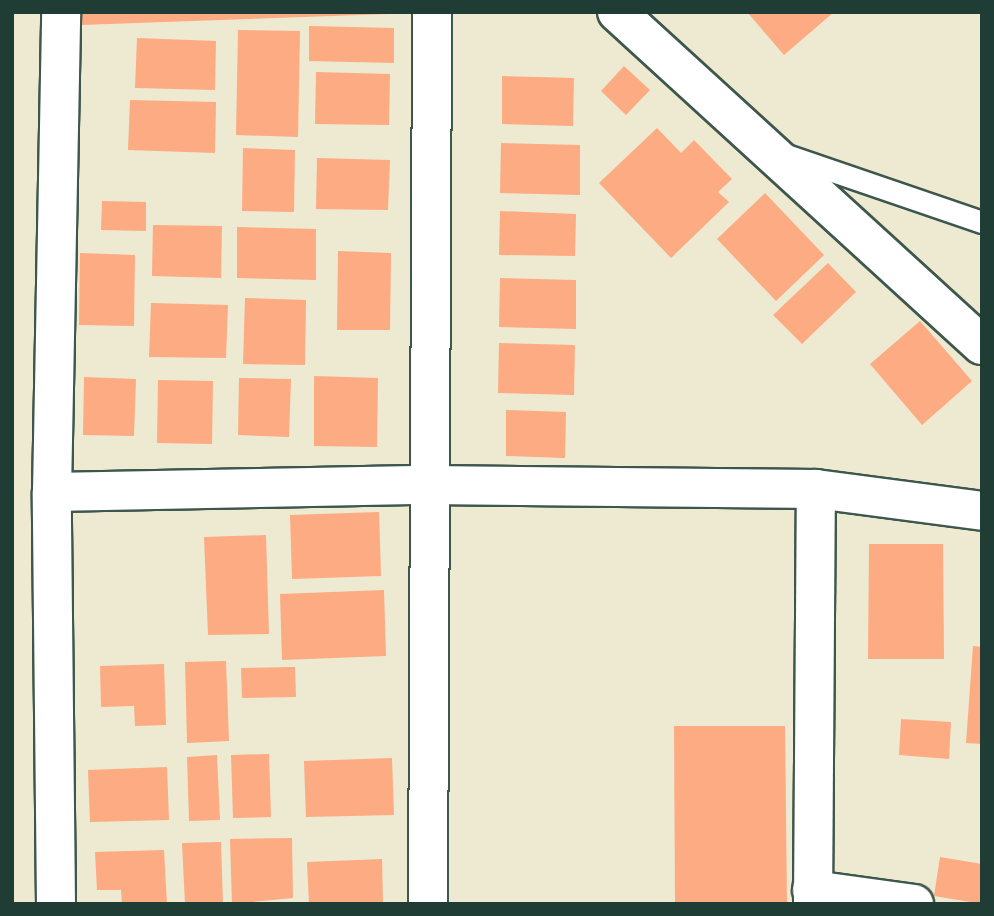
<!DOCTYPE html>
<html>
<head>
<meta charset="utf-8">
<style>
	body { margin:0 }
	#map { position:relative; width:994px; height:916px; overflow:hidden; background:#eee9d1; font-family:Delius,sans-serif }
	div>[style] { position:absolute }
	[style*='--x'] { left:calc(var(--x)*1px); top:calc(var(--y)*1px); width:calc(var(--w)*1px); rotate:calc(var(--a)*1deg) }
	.building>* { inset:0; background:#fcab83 }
	.roads { filter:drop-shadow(2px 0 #3e574c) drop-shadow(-2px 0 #3e574c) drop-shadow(0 2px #3e574c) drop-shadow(0 -2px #3e574c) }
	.lane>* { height:21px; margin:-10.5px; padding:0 10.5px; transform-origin:10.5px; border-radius:10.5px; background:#fff }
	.street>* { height:38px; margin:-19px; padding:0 19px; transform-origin:19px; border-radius:19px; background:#fff }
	span { translate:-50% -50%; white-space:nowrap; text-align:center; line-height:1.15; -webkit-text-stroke:6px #f7f3e8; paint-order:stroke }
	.frame { position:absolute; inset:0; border:14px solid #1f3d34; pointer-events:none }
</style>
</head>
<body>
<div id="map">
	<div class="building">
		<i style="clip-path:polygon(81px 12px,389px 12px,389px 14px,81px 25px)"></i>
		<i style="clip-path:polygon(747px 12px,834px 12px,784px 55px)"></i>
		<i style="clip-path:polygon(309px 26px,394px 28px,394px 63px,309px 61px)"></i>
		<i style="clip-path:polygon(238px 30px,300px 31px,298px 137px,236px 135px)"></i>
		<i style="clip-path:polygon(137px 38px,216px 41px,215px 90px,135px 88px)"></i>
		<i style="clip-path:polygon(624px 66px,650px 90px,626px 115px,601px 91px)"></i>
		<i style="clip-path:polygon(316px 72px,390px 74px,389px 125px,315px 124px)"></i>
		<i style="clip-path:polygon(502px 76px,574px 78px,573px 126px,502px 124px)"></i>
		<i style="clip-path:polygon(130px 100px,216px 102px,215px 153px,128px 150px)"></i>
		<i style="clip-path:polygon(657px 128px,681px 153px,694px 140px,732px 179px,718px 192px,729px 202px,671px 258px,599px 183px)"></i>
		<i style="clip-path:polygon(501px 143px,580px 145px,580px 195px,500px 193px)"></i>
		<i style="clip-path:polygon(243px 148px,295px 150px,294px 212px,242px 211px)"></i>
		<i style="clip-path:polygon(317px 158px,390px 160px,388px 210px,316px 209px)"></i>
		<i style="clip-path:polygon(765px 193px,824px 255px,776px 301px,717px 239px)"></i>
		<i style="clip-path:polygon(102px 201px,146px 202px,146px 231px,101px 230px)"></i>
		<i style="clip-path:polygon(500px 211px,576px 214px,575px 256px,499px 255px)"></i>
		<i style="clip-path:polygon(153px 225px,222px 226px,221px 278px,152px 276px)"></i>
		<i style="clip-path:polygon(237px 227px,316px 229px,316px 280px,237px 278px)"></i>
		<i style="clip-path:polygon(338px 251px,391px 253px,390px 330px,337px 330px)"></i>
		<i style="clip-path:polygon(80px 253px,135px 255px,134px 326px,79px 325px)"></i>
		<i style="clip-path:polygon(828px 263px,856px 292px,802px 344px,773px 315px)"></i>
		<i style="clip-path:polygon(500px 278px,576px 280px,576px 329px,499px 327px)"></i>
		<i style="clip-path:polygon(245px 298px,306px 300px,305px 365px,243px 364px)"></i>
		<i style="clip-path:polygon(151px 303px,228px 305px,226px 358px,149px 357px)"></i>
		<i style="clip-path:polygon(920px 321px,972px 381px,922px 425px,870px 364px)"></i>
		<i style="clip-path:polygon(499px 343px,575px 345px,574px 395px,498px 393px)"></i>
		<i style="clip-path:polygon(314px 376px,378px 378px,377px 447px,314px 446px)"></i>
		<i style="clip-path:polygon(84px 377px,136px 379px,134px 436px,83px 435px)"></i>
		<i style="clip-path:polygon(239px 378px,291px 379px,289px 437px,238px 435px)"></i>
		<i style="clip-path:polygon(158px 380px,213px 381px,212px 444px,157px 443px)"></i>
		<i style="clip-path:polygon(506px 410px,566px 412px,565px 458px,506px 456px)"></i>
		<i style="clip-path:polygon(379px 512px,381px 576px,292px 579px,290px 515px)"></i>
		<i style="clip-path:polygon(266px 535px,269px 634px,208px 635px,204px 537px)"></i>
		<i style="clip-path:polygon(869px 544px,943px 544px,944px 659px,868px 659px)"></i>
		<i style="clip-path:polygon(384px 590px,386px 656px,282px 660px,280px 594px)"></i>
		<i style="clip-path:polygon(973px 646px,982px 647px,982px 744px,966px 743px)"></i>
		<i style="clip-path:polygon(226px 661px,229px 741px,187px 743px,185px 662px)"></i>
		<i style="clip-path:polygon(164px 664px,166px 725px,135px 726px,134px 706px,101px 707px,100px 666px)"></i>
		<i style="clip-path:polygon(295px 667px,296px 697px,242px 698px,241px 668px)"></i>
		<i style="clip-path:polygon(901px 719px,951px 722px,949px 759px,899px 755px)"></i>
		<i style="clip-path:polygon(674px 726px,785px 726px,787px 904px,675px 904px)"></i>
		<i style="clip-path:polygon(269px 754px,271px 817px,233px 818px,231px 755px)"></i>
		<i style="clip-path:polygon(217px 755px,220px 820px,189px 821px,187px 757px)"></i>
		<i style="clip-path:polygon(392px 758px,394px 815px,306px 817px,304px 761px)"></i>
		<i style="clip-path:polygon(167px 767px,169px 820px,90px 822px,88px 770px)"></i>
		<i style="clip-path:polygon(292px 838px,293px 898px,232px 904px,230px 839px)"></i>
		<i style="clip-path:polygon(221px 842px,223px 904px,185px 904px,182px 843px)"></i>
		<i style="clip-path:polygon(164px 850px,167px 904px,122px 904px,121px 890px,97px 890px,95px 852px)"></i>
		<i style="clip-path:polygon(940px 857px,982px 864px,982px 904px,934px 896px)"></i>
		<i style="clip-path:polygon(382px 859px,383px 904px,309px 904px,307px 862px)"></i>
	</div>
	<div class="roads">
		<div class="lane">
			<i style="--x:786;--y:155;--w:207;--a:18.9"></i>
		</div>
		<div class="street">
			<i style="--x:617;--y:12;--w:494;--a:42.4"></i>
			<i style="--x:52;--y:492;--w:375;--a:-1.1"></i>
			<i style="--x:427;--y:485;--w:389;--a:0.6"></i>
			<i style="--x:816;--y:489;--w:167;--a:7.5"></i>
			<i style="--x:812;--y:890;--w:103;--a:7.8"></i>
			<i style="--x:56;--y:904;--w:412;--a:-90.6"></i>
			<i style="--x:52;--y:492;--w:480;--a:-88.9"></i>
			<i style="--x:428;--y:904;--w:892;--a:-89.74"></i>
			<i style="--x:813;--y:904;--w:415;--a:-89.6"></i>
		</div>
	</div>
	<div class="frame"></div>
</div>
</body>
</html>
